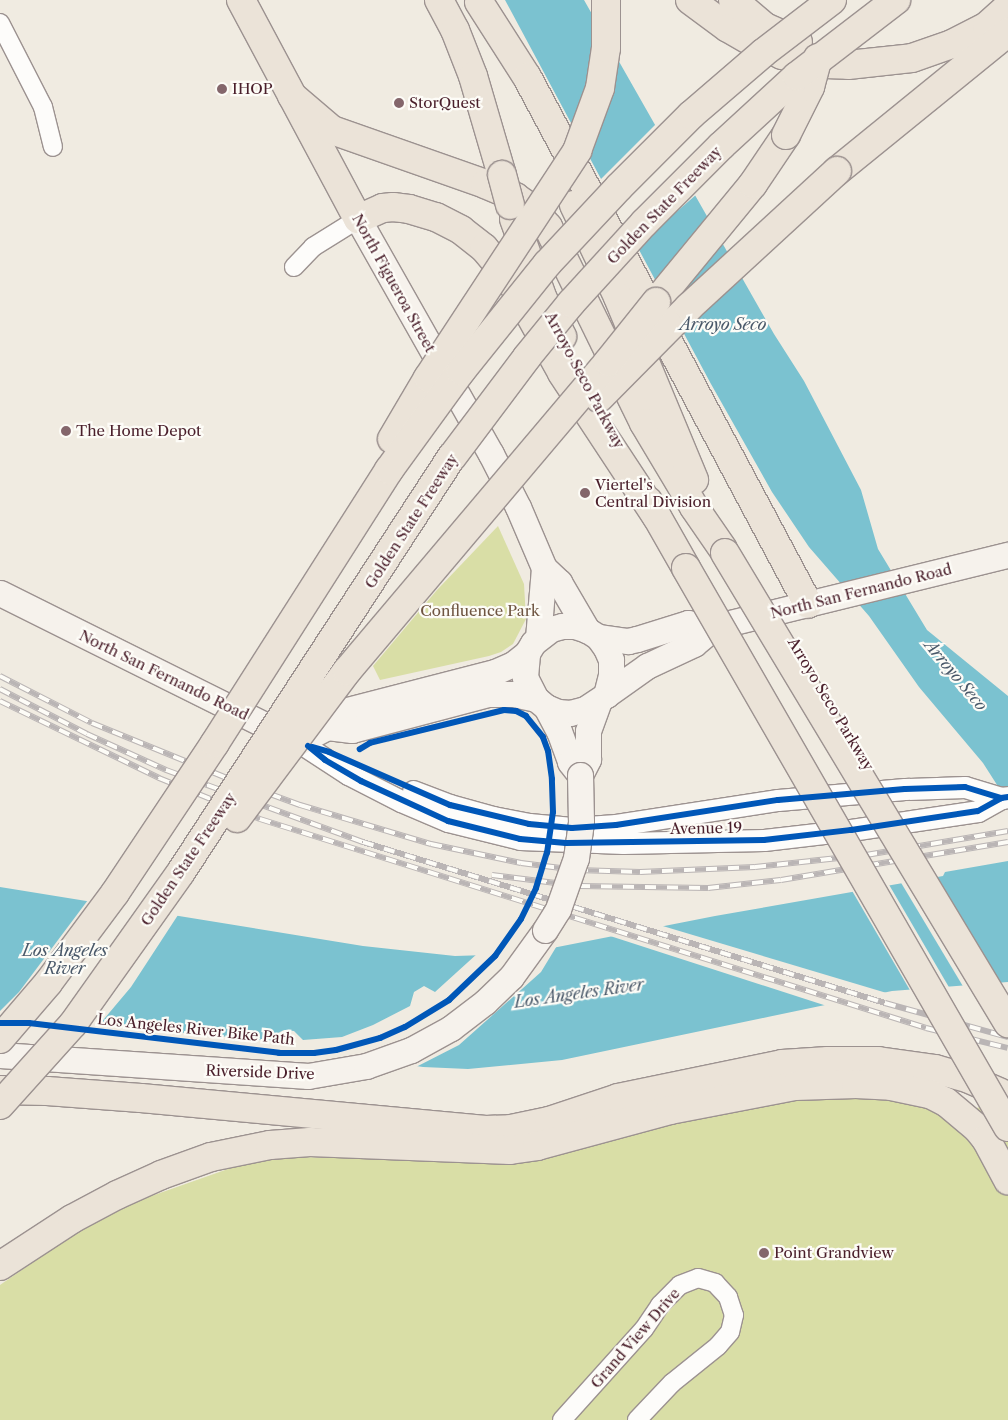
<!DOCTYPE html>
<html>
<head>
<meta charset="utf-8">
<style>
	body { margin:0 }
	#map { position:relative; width:1008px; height:1420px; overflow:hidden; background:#f0ebe1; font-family:"Libre Caslon Text",serif }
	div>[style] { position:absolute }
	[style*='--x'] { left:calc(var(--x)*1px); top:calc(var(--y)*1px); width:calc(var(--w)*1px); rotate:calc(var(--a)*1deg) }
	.green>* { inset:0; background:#d9dea6 }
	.water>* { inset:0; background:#7bc2d0 }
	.pier>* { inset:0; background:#f0ebe1 }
	.roads { filter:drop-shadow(1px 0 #9c9290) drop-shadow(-1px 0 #9c9290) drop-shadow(0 1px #9c9290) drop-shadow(0 -1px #9c9290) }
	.minor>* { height:18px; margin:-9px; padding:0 9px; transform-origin:9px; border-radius:9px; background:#fdfcfa }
	.tertiary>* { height:21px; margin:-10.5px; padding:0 10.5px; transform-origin:10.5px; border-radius:10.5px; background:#fdfcfa }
	.secondary>* { height:25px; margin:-12.5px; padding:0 12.5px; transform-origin:12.5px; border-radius:12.5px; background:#f6f2ec }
	.primary>* { height:28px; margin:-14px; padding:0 14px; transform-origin:14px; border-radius:14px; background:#ebe3d8 }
	.motorway>* { height:28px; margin:-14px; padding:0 14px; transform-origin:14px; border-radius:14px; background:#ebe3d8 }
	.rail>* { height:5.5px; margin-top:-2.75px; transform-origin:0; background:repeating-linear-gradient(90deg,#fdfcf7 0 11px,#bab5b5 0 22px); box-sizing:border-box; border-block:1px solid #bab5b5 }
	.bridges { filter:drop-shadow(1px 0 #9c9290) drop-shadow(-1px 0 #9c9290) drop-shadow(0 1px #9c9290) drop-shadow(0 -1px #9c9290) }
	.secondary-bridge>* { height:25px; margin:-12.5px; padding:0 12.5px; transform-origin:12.5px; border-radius:12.5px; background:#f6f2ec }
	.motorway-bridge>* { height:28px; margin:-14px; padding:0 14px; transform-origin:14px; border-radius:14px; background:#ebe3d8 }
	.cycleway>* { height:6px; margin:-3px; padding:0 3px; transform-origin:3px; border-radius:3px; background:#0057b8 }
	.dots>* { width:14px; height:14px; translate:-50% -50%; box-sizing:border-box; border:2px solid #fdfcf7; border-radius:50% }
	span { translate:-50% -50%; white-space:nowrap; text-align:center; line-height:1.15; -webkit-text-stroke:4.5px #fdfcf7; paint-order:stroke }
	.poi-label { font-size:15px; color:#4a1f2b }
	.left { translate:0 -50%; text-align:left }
	.street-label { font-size:15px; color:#4a1f2b }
	.park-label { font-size:15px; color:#6f5541 }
	.water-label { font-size:16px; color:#4a596a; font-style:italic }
</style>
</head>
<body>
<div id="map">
	<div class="green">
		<i style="clip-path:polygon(498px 526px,524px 584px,526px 619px,513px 644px,501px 652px,489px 656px,380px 680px,373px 666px,437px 590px)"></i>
		<i style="clip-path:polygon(831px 1094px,891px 1096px,919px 1104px,945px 1116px,1008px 1100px,1008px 1420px,0 1420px,0 1285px,106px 1212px,245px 1163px,298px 1157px,508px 1162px,649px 1127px,770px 1101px)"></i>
	</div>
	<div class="water">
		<i style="clip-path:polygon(505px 0,584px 0,774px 334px,804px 381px,861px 490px,878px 549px,927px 630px,1008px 696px,1008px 802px,983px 763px,919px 687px,869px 616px,809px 547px,772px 492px,711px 384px)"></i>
		<i style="clip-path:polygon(1008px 861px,1008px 982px,892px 991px,562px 1060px,468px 1069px,423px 1067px,273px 1045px,0 1011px,0 887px,363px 946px,455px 956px,522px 954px,715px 916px,943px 876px,945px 872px)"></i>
	</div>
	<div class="pier">
		<i style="clip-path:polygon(657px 123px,697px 194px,651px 234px,637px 251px,599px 181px)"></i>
		<i style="clip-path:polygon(936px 875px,1001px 985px,964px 988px,900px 881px)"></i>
		<i style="clip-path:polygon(888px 883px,950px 989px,911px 992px,851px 889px)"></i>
		<i style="clip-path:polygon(88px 900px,178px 915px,131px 987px,99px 1025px,272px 1041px,276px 1034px,284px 1030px,294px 1031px,303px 1040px,342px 1037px,373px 1025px,410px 1006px,414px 992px,424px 986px,435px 992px,478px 953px,522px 952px,558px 944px,541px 972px,459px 1045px,414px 1068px,272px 1048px,0 1013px,0 1011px,19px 992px)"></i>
		<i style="clip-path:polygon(656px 924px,890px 994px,830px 1007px,604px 934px)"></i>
	</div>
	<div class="roads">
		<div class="minor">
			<i style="--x:0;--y:23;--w:94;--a:62.9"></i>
			<i style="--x:43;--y:107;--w:41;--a:76"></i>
			<i style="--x:294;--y:267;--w:28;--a:-46"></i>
			<i style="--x:313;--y:247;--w:53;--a:-31.9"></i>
			<i style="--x:562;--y:1420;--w:122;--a:-48"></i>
			<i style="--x:644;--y:1329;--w:29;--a:-56"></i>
			<i style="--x:660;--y:1305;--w:28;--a:-45"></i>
			<i style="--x:680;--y:1285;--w:19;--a:-21"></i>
			<i style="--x:698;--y:1278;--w:18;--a:16"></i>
			<i style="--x:715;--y:1283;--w:19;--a:47"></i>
			<i style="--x:728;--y:1297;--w:19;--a:72"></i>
			<i style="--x:734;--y:1315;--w:17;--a:103"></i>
			<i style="--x:730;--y:1332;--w:18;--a:131"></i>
			<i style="--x:718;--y:1346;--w:59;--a:141.2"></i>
			<i style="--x:672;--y:1383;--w:51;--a:133.4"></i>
		</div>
		<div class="tertiary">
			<i style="--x:299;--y:742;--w:59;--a:33.1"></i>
			<i style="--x:348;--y:774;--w:59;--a:27"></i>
			<i style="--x:401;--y:801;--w:51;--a:23.1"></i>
			<i style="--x:448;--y:821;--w:74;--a:14"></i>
			<i style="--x:520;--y:839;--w:103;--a:2.2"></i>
			<i style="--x:623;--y:843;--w:141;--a:-1.2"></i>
			<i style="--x:764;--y:840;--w:88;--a:-6.6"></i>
			<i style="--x:851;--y:830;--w:128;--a:-8.5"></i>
			<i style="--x:978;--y:811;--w:26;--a:-29"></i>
			<i style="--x:1001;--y:798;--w:7;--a:-8"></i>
			<i style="--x:413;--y:791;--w:40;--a:21"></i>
			<i style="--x:450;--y:805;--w:45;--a:15.6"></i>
			<i style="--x:493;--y:817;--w:37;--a:11"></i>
			<i style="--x:529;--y:824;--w:43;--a:5.3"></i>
			<i style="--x:572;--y:828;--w:44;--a:-3.9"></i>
			<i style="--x:616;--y:825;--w:164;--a:-8.8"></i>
			<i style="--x:778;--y:800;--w:127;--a:-5"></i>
			<i style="--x:905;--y:789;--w:60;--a:-1.9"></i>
			<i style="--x:965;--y:787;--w:38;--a:17"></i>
		</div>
		<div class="secondary">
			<i style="--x:358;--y:219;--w:270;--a:60.5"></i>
			<i style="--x:491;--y:454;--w:59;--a:63"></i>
			<i style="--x:518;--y:507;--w:66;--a:66.9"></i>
			<i style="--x:544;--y:568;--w:21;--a:43"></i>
			<i style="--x:559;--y:582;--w:56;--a:59.7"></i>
			<i style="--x:0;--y:593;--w:334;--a:26.5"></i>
			<i style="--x:299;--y:742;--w:32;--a:-28"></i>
			<i style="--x:327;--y:727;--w:23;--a:-45"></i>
			<i style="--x:343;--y:711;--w:157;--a:-14.4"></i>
			<i style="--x:495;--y:672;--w:20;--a:-24"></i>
			<i style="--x:513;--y:664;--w:18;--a:-38"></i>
			<i style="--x:562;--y:626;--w:13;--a:0"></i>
			<i style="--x:575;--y:626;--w:13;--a:18"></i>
			<i style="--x:587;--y:630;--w:13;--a:32"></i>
			<i style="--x:598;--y:637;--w:14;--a:54"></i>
			<i style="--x:606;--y:648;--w:13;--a:67"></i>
			<i style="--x:611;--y:660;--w:15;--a:90"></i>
			<i style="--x:611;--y:675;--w:21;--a:104"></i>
			<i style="--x:606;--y:695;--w:25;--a:146"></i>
			<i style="--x:585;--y:709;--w:16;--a:165"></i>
			<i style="--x:570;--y:713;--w:12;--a:-175"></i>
			<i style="--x:558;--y:712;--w:13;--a:-157"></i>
			<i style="--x:546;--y:707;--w:13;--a:-141"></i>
			<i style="--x:536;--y:699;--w:25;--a:-117"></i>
			<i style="--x:525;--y:677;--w:24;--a:-85"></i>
			<i style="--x:527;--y:653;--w:12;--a:-59"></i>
			<i style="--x:533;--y:643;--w:23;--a:-38"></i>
			<i style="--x:551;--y:629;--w:11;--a:-15"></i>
			<i style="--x:598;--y:637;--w:30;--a:8"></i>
			<i style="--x:628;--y:641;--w:9;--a:-13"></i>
			<i style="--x:637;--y:639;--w:53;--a:-17.4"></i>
			<i style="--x:688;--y:623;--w:26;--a:9"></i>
			<i style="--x:714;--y:627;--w:303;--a:-13.8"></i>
			<i style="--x:538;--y:638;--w:70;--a:-85.1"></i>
			<i style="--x:606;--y:695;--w:50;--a:-35.3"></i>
			<i style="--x:647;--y:666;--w:52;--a:-25.1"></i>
			<i style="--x:694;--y:644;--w:26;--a:-40"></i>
			<i style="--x:546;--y:707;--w:27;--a:62"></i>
			<i style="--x:559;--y:731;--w:33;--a:70"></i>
			<i style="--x:570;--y:762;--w:16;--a:52"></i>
			<i style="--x:580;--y:775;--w:18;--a:-63"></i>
			<i style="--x:588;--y:759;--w:28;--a:-90"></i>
			<i style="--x:588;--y:731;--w:30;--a:-70"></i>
			<i style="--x:327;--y:727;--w:25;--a:7"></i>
			<i style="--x:352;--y:730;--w:141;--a:-14.8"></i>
			<i style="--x:488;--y:694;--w:25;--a:0"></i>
			<i style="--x:513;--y:694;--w:24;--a:12"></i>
			<i style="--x:0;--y:1055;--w:309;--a:3.9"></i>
			<i style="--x:308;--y:1076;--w:59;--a:-9.8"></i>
			<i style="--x:366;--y:1066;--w:48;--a:-19.6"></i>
			<i style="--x:411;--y:1050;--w:46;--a:-28.8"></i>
			<i style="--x:451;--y:1028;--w:43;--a:-37.4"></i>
			<i style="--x:485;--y:1002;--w:36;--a:-44"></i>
			<i style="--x:511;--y:977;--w:58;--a:-54.1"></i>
		</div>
		<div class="primary">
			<i style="--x:241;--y:0;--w:248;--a:61.9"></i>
		</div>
		<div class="motorway">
			<i style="--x:439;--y:0;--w:34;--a:62"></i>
			<i style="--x:455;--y:30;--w:49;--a:68.6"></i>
			<i style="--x:473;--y:76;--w:103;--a:73.7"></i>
			<i style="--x:690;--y:0;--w:47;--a:36.4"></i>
			<i style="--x:728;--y:28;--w:28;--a:30"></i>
			<i style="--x:752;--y:42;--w:33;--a:23"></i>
			<i style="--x:782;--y:55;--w:44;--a:11.8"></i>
			<i style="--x:825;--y:64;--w:23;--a:2"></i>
			<i style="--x:848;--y:65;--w:64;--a:-6.2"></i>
			<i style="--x:912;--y:58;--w:42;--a:-19.3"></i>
			<i style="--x:952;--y:44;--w:39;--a:-27"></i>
			<i style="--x:987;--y:26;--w:28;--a:-42"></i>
			<i style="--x:733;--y:0;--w:42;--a:40.2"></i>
			<i style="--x:765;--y:27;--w:36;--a:24"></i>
			<i style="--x:479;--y:2;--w:89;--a:57.4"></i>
			<i style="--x:527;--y:77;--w:597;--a:61.93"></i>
			<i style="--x:292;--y:96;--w:52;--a:40.4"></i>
			<i style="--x:332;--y:130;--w:162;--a:19.4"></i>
			<i style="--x:485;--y:184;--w:33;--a:23"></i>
			<i style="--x:515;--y:197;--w:21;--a:35"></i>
			<i style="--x:532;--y:209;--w:24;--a:48"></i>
			<i style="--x:548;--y:227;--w:218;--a:63.9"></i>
			<i style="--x:644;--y:423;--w:98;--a:59.2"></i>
			<i style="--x:694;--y:507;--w:51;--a:55.4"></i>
			<i style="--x:837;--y:171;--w:220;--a:-39.1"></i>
			<i style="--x:574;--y:205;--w:102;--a:64.4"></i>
			<i style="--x:618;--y:297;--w:198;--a:67.4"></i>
			<i style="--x:358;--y:219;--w:27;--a:-24"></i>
			<i style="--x:383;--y:208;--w:10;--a:-6"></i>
			<i style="--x:393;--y:207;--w:16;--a:7"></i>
			<i style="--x:409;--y:209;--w:28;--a:17"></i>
			<i style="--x:436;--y:217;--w:28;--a:27"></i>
			<i style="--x:461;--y:230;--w:29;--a:38"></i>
			<i style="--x:484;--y:248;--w:40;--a:50"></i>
			<i style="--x:510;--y:279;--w:107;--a:61"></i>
			<i style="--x:562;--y:373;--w:173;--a:56.6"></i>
			<i style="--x:514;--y:219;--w:85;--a:70.1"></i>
			<i style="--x:543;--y:299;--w:42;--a:62.8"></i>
			<i style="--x:656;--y:302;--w:153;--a:-50.6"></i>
			<i style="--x:753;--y:184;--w:59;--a:-56"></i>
			<i style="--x:648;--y:501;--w:77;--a:60.4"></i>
			<i style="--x:0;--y:1090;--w:47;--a:1.2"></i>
			<i style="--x:47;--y:1091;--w:94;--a:4.3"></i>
			<i style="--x:141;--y:1098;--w:346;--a:5.3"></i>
			<i style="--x:486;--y:1130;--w:25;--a:-2"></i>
			<i style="--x:511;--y:1129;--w:39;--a:-12"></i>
			<i style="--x:549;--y:1121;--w:73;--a:-18.4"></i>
			<i style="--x:618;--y:1098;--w:167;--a:-11.7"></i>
			<i style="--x:782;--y:1064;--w:46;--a:-3.7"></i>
			<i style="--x:828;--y:1061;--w:50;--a:0"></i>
			<i style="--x:878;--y:1061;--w:58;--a:8"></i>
			<i style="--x:935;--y:1069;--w:35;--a:16"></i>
			<i style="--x:969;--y:1079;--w:43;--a:23.6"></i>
			<i style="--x:0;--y:1266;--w:86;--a:-33.1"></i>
			<i style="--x:72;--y:1219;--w:51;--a:-28.1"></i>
			<i style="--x:117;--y:1195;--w:48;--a:-24.4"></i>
			<i style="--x:161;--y:1175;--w:53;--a:-19.8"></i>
			<i style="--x:211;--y:1157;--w:60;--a:-11.5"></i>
			<i style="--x:270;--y:1145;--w:40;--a:-4.3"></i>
			<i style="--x:310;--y:1142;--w:200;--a:2.3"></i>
			<i style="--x:510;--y:1150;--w:27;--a:-8"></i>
			<i style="--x:537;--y:1146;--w:138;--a:-15.1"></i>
			<i style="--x:670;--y:1110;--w:127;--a:-10.9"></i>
			<i style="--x:795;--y:1086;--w:61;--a:-1.9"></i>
			<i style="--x:856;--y:1084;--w:35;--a:3"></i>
			<i style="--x:891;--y:1086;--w:40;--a:12"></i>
			<i style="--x:930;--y:1094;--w:18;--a:27"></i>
			<i style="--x:946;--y:1102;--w:40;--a:40"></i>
			<i style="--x:977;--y:1128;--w:14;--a:51"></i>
			<i style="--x:986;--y:1139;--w:47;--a:61.8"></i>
		</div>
	</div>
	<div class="rail">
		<i style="--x:0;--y:676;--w:103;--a:27.1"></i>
		<i style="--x:92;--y:723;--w:148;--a:22.2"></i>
		<i style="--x:229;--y:779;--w:76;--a:20.1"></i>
		<i style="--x:300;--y:805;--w:137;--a:16.6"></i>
		<i style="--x:431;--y:844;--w:92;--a:11.9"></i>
		<i style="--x:521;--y:863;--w:56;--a:7.1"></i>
		<i style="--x:577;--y:870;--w:63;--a:1.8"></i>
		<i style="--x:640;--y:872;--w:115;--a:-2.5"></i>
		<i style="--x:755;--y:867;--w:112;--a:-6.2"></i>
		<i style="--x:866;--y:855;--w:144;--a:-9.6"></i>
		<i style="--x:0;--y:689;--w:98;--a:27.3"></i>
		<i style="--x:87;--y:734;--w:87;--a:24.5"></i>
		<i style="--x:166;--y:770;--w:210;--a:20.1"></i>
		<i style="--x:363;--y:842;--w:546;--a:17.14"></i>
		<i style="--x:885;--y:1003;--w:128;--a:15.5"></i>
		<i style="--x:0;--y:701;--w:177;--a:25.8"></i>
		<i style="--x:159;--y:778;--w:109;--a:22.1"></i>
		<i style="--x:260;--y:819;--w:698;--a:17.42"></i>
		<i style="--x:926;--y:1028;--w:84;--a:13.7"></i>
		<i style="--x:492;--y:875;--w:88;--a:7.2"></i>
		<i style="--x:579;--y:886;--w:129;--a:0.9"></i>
		<i style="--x:708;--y:888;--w:73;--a:-6.3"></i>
		<i style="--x:781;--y:880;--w:230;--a:-9.5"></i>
	</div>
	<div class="bridges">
		<div class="secondary-bridge">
			<i style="--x:545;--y:930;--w:25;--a:-58"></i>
			<i style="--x:558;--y:909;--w:54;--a:-70.6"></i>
			<i style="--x:576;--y:858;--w:36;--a:-82"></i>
			<i style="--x:581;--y:822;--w:47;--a:-91.2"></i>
		</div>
		<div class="motorway-bridge">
			<i style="--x:786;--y:135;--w:54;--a:-63.4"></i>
			<i style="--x:810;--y:87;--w:30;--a:-75"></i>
			<i style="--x:502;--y:175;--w:31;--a:75"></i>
			<i style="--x:599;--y:398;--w:128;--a:-45.3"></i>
			<i style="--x:689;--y:307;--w:201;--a:-42.6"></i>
			<i style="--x:392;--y:439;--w:71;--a:-59.5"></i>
			<i style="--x:428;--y:378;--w:272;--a:-56.7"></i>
			<i style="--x:577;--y:151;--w:67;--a:-69.9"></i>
			<i style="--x:600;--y:88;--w:40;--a:-81.5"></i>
			<i style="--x:606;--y:48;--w:48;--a:-90"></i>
			<i style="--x:725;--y:553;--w:549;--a:58.95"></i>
			<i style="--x:686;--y:568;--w:645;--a:60.06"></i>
			<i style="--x:237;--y:818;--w:184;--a:-53.2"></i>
			<i style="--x:347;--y:671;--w:404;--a:-49.8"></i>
			<i style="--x:608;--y:362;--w:77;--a:-51.3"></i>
			<i style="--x:0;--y:1039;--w:74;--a:-49.4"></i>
			<i style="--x:48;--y:983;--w:112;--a:-53.3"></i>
			<i style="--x:115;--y:893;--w:180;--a:-56.3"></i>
			<i style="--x:215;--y:743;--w:324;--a:-57.5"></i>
			<i style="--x:389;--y:470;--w:122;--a:-54"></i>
			<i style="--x:461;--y:371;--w:137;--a:-51.2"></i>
			<i style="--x:547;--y:264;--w:105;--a:-46.9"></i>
			<i style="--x:619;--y:187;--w:102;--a:-45"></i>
			<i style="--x:691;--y:115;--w:95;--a:-40.7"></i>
			<i style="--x:763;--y:53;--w:87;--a:-37.5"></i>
			<i style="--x:0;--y:1105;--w:109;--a:-48"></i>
			<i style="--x:73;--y:1024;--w:186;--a:-54.6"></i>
			<i style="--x:181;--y:872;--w:496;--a:-56.9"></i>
			<i style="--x:452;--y:457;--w:125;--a:-53.1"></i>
			<i style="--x:527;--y:357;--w:70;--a:-50.8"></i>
			<i style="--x:571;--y:303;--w:108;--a:-47.6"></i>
			<i style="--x:644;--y:223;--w:109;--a:-45"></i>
			<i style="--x:721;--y:146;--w:103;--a:-42.6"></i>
			<i style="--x:797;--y:76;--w:125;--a:-37.5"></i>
		</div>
	</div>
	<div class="cycleway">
		<i style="--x:308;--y:746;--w:22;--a:39"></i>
		<i style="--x:325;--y:760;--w:42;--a:30.3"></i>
		<i style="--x:361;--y:781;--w:96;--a:24.7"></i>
		<i style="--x:448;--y:821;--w:74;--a:14"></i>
		<i style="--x:520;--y:839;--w:46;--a:5"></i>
		<i style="--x:566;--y:843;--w:198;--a:-0.9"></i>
		<i style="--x:764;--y:840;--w:88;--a:-6.6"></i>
		<i style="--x:851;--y:830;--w:128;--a:-8.5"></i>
		<i style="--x:978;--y:811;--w:26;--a:-29"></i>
		<i style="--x:1001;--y:798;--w:7;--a:-8"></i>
		<i style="--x:312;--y:747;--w:18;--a:16"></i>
		<i style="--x:329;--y:752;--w:132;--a:23.7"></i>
		<i style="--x:450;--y:805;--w:81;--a:13.5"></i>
		<i style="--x:529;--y:824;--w:43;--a:5.3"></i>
		<i style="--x:572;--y:828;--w:44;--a:-3.9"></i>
		<i style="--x:616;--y:825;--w:164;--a:-8.8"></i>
		<i style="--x:778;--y:800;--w:127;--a:-5"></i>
		<i style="--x:905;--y:789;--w:60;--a:-1.9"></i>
		<i style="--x:965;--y:787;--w:38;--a:17"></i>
		<i style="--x:0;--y:1023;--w:29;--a:0"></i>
		<i style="--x:29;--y:1023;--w:252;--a:6.8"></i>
		<i style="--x:279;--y:1053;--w:35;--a:0"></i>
		<i style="--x:314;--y:1053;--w:22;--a:-8"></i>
		<i style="--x:336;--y:1050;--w:46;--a:-15.3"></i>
		<i style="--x:380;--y:1038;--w:27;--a:-24"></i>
		<i style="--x:405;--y:1027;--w:52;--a:-31.5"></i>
		<i style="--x:449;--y:1000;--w:64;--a:-43.7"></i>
		<i style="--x:495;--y:956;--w:45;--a:-54.9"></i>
		<i style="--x:521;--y:919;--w:34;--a:-64"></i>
		<i style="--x:536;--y:888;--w:37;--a:-73"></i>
		<i style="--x:547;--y:853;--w:41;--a:-81.7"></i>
		<i style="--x:553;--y:812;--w:33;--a:-92"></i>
		<i style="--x:552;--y:779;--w:28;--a:-98"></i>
		<i style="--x:548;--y:751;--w:15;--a:-110"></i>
		<i style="--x:543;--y:737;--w:27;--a:-129"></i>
		<i style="--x:526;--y:716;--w:11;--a:-153"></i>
		<i style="--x:516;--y:711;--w:12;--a:-175"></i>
		<i style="--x:504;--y:710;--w:138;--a:166.2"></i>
		<i style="--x:370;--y:743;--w:12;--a:149"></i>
	</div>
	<div class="dots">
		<i style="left:222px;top:89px;background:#84666b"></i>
		<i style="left:399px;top:103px;background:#84666b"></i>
		<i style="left:66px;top:431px;background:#84666b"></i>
		<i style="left:585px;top:493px;background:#84666b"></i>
		<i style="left:764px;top:1253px;background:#84666b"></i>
	</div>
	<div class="poi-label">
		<span class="left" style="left:232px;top:89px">IHOP</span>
		<span class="left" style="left:409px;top:103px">StorQuest</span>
		<span class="left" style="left:76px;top:431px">The Home Depot</span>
		<span class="left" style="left:595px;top:493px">Viertel's<br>Central Division</span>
		<span class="left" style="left:774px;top:1253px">Point Grandview</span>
	</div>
	<div class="street-label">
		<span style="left:664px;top:205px;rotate:-46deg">Golden State Freeway</span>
		<span style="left:394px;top:283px;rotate:61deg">North Figueroa Street</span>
		<span style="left:585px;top:380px;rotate:62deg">Arroyo Seco Parkway</span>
		<span style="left:411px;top:521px;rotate:-57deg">Golden State Freeway</span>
		<span style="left:861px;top:591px;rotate:-14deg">North San Fernando Road</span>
		<span style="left:164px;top:675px;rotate:26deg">North San Fernando Road</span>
		<span style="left:831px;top:704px;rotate:59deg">Arroyo Seco Parkway</span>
		<span style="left:706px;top:828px;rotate:-1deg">Avenue 19</span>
		<span style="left:188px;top:859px;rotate:-56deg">Golden State Freeway</span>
		<span style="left:196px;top:1029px;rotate:6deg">Los Angeles River Bike Path</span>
		<span style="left:260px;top:1072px;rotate:2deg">Riverside Drive</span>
		<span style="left:635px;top:1338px;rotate:-49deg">Grand View Drive</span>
	</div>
	<div class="park-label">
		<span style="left:480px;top:611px">Confluence Park</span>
	</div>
	<div class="water-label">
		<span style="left:723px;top:324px">Arroyo Seco</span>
		<span style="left:956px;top:675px;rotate:50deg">Arroyo Seco</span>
		<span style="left:65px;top:959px">Los Angeles<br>River</span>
		<span style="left:579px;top:993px;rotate:-8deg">Los Angeles River</span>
	</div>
</div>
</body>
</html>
